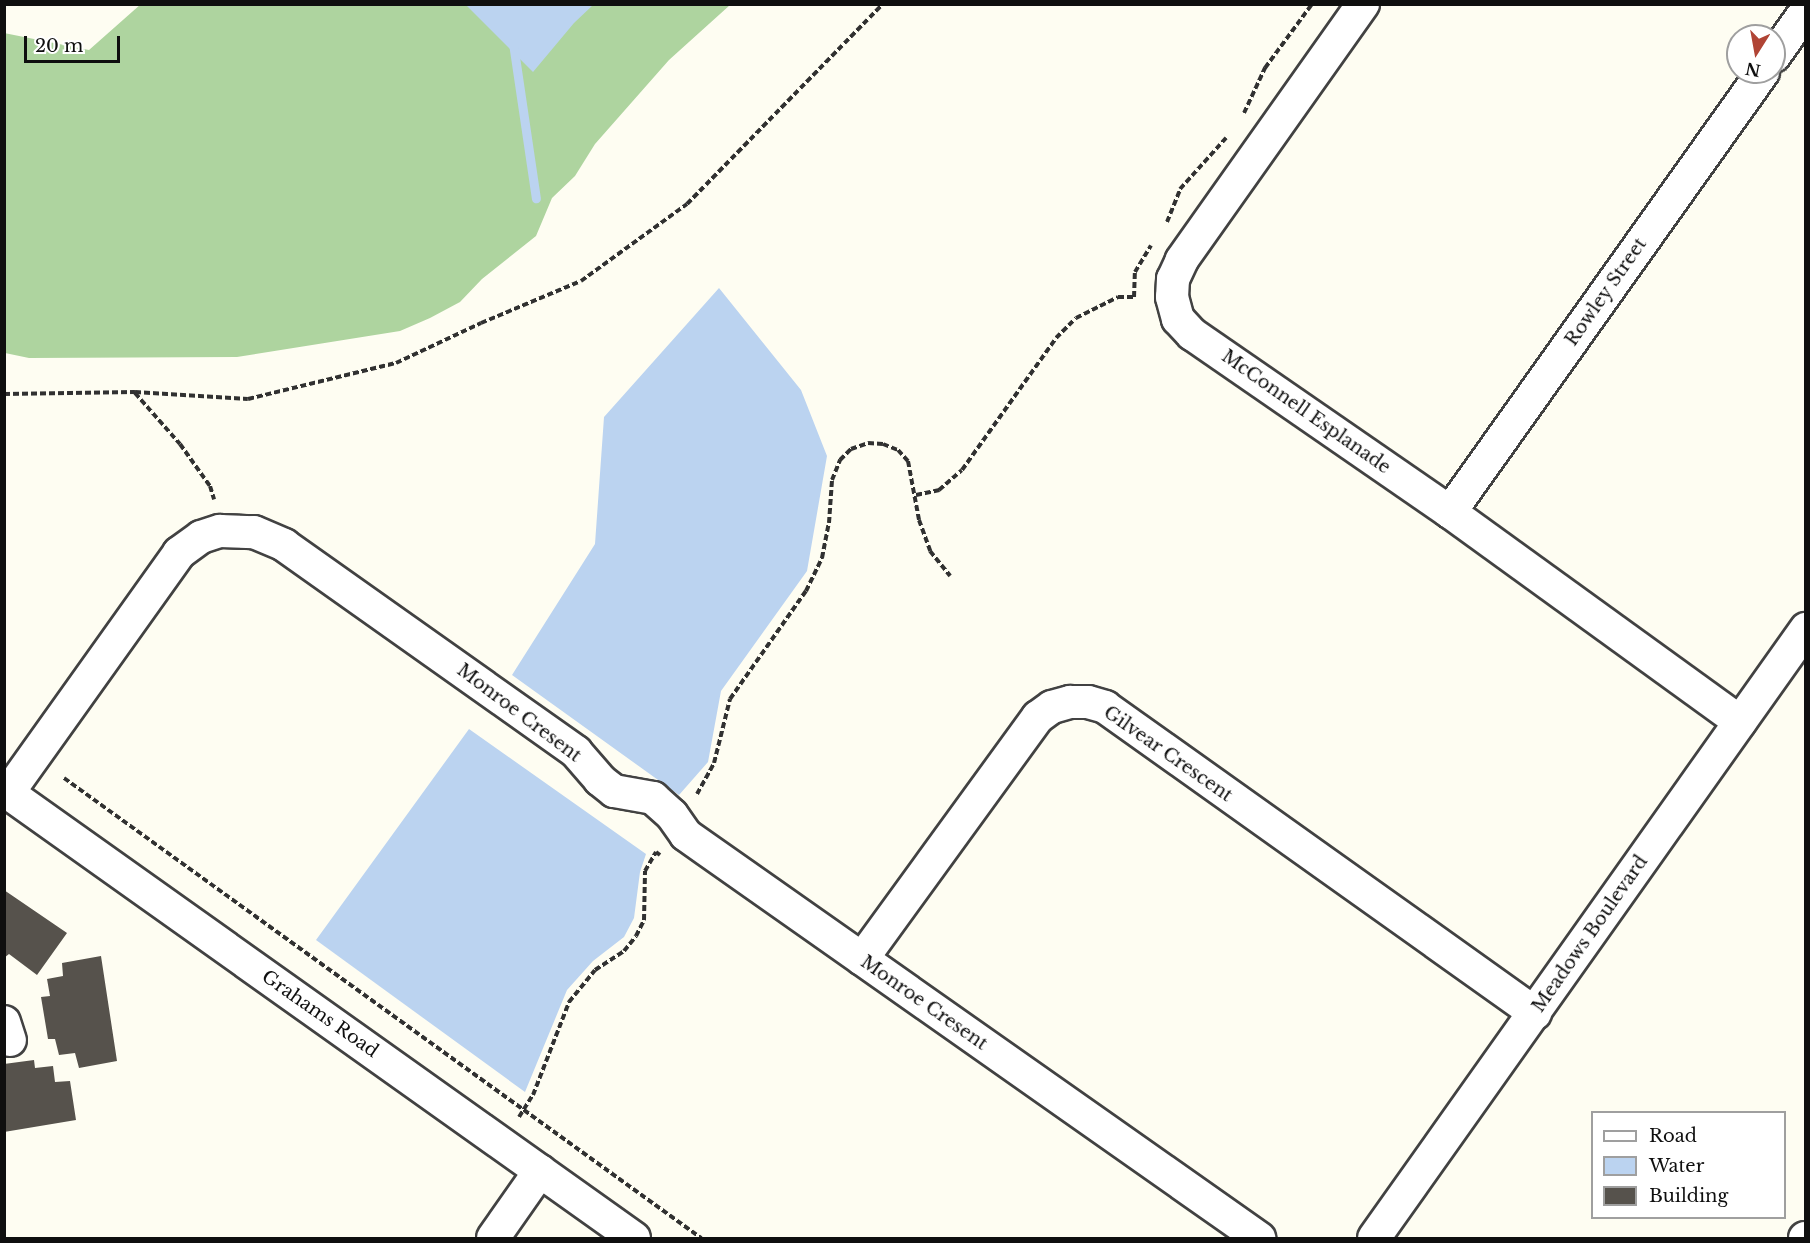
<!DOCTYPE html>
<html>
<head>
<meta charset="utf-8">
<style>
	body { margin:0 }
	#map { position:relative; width:1810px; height:1243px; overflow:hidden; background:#fefdf2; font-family:"Libre Baskerville",serif }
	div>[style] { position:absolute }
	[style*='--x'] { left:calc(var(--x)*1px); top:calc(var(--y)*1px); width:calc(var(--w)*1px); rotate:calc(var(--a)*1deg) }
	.forest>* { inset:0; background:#aed49f }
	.water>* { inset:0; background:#bbd3f0 }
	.stream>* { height:9px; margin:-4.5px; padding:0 4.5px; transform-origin:4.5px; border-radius:4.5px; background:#bbd3f0 }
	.building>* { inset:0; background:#56524c }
	.path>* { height:4px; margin-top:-2px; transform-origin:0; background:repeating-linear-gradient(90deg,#313131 0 6px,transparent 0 9px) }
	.roads { filter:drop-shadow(2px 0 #424242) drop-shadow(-2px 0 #424242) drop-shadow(0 2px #424242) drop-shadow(0 -2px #424242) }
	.minor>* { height:32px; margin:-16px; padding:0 16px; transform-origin:16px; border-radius:16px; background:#fff }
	span { translate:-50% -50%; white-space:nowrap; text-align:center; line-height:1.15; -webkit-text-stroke:6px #fff; paint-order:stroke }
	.street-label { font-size:18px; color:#0f0f0f }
	.frame { position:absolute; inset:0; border:6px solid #0f0f0f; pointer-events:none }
	.legend { position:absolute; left:1591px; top:1111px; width:195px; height:108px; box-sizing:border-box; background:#fff; border:2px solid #9f9f9f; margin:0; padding:8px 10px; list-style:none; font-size:18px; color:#0f0f0f }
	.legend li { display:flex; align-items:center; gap:12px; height:30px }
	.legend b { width:30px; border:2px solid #9f9f9f }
	.north { position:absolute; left:1726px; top:24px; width:60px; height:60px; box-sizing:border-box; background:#fff; border:2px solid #9f9f9f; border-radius:50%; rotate:191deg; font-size:16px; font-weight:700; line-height:24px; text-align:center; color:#0f0f0f }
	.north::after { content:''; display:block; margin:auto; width:21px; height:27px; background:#b04435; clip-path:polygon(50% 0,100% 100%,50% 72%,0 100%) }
	.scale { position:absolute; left:24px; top:36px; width:96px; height:27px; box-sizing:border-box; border:3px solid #0f0f0f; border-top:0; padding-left:8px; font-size:18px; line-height:21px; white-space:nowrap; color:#0f0f0f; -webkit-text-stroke:4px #fff; paint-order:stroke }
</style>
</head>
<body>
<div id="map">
	<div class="forest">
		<i style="clip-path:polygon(141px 4px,730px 5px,669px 60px,595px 144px,575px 176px,552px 198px,536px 236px,482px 279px,460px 302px,430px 318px,400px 331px,237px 357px,29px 358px,5px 353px,4px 33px,89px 50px)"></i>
	</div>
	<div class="water">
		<i style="clip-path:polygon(466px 5px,593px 5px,574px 23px,533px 72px)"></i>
		<i style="clip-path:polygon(719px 288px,801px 390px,827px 456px,807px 571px,721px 691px,708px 762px,679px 795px,512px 675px,595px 544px,604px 417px)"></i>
		<i style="clip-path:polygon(469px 729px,646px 854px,640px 872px,634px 918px,624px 937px,593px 961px,567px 990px,525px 1092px,316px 940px)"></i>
	</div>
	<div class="stream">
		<i style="--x:513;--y:43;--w:157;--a:81.6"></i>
	</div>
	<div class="building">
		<i style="clip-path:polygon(4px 890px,67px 933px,37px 975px,9px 954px,4px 958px)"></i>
		<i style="clip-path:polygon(101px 956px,117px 1061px,79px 1068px,75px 1053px,59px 1055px,55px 1039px,48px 1039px,41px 997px,50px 996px,47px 979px,63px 976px,62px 963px)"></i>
		<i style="clip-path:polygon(34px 1060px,35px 1068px,53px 1066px,55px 1082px,70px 1081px,76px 1120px,4px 1132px,4px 1064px)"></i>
	</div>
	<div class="path">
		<i style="--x:1244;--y:113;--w:50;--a:-65"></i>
		<i style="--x:1265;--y:68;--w:79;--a:-53.7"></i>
		<i style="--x:1167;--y:222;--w:35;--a:-68"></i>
		<i style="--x:1180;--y:189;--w:69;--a:-48"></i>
		<i style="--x:1134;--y:297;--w:25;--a:-88"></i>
		<i style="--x:1135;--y:272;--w:31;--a:-59"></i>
		<i style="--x:135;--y:393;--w:68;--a:48.6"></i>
		<i style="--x:180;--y:444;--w:52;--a:54.5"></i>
		<i style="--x:210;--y:486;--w:14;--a:73"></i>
		<i style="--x:4;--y:394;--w:131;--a:-0.9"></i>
		<i style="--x:135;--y:392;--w:113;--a:3.5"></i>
		<i style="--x:248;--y:399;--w:152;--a:-13.7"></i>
		<i style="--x:396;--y:363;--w:94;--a:-25.2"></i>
		<i style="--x:481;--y:323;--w:108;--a:-22.8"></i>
		<i style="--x:581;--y:281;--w:131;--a:-36"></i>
		<i style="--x:687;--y:204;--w:280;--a:-45.6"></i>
		<i style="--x:916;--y:495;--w:24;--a:-12"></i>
		<i style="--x:939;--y:490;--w:30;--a:-41"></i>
		<i style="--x:962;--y:470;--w:162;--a:-54.5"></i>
		<i style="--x:1056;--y:338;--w:28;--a:-45"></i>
		<i style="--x:1076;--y:318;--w:47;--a:-26.6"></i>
		<i style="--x:1118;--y:297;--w:17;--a:0"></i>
		<i style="--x:64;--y:778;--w:786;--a:35.83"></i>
		<i style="--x:697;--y:794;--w:35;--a:-61"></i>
		<i style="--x:714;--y:763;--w:66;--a:-76"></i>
		<i style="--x:730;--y:699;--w:132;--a:-54.9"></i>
		<i style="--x:806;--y:591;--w:37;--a:-64"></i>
		<i style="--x:822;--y:558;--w:36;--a:-79"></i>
		<i style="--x:829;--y:523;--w:43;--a:-86"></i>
		<i style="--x:832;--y:480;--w:22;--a:-68"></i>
		<i style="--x:840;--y:460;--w:16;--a:-45"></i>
		<i style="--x:851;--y:449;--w:18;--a:-19"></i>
		<i style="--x:868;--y:443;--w:15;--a:4"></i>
		<i style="--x:883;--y:444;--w:16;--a:22"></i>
		<i style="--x:898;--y:450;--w:15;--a:48"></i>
		<i style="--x:908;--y:461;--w:60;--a:79.4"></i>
		<i style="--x:919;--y:520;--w:33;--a:70"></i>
		<i style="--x:930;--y:551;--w:32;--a:51"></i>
		<i style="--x:519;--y:1117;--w:26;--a:-58"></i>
		<i style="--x:533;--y:1095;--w:100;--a:-68.8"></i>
		<i style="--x:569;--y:1002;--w:41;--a:-50.9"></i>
		<i style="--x:595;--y:970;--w:35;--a:-33"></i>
		<i style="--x:624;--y:951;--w:19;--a:-51"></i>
		<i style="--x:636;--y:936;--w:18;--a:-63"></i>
		<i style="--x:644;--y:920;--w:49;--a:-88.8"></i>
		<i style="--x:645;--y:871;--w:22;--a:-60"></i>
		<i style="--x:656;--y:852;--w:5;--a:37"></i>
	</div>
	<div class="roads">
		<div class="minor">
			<i style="--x:1363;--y:4;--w:314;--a:125.3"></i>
			<i style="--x:1182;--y:260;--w:21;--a:115"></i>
			<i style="--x:1173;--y:279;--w:18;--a:93"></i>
			<i style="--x:1172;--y:297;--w:23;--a:75"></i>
			<i style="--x:1178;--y:319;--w:21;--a:47"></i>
			<i style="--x:1192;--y:334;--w:313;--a:34.6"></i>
			<i style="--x:1450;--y:512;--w:358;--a:35.9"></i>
			<i style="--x:1774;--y:56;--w:55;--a:-54.6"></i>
			<i style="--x:1450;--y:512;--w:540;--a:-54.57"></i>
			<i style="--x:4;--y:790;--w:773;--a:35.42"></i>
			<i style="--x:8;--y:793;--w:295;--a:-54.5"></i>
			<i style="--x:179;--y:553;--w:27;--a:-36"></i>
			<i style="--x:201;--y:537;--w:20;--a:-18"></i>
			<i style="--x:220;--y:531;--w:34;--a:2"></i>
			<i style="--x:254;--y:532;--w:33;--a:23"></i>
			<i style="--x:284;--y:545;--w:358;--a:35.3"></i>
			<i style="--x:576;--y:752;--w:37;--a:49"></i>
			<i style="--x:600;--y:780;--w:18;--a:38"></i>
			<i style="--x:614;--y:791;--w:40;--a:10"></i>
			<i style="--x:653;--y:798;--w:25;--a:42"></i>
			<i style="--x:672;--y:815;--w:24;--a:55"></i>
			<i style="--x:686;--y:835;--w:701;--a:35.12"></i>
			<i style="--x:862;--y:959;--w:299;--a:-54"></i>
			<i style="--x:1038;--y:717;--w:17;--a:-36"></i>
			<i style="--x:1052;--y:707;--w:19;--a:-16"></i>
			<i style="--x:1070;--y:702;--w:18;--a:0"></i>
			<i style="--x:1088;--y:702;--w:18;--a:16"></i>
			<i style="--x:1105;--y:707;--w:528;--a:35.44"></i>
			<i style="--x:4;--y:1022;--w:19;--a:72"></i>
			<i style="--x:493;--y:1238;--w:82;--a:-55"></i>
			<i style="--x:1374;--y:1238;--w:747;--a:-54.65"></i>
			<i style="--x:1805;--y:1238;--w:1;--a:0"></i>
		</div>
	</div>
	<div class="street-label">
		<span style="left:1606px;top:292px;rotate:-55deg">Rowley Street</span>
		<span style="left:1306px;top:412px;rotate:35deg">McConnell Esplanade</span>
		<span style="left:519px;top:713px;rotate:37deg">Monroe Cresent</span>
		<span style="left:1168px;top:754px;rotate:35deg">Gilvear Crescent</span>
		<span style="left:1590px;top:934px;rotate:-55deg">Meadows Boulevard</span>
		<span style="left:924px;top:1003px;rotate:35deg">Monroe Cresent</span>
		<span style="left:320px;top:1014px;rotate:35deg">Grahams Road</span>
	</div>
	<div class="frame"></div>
	<ul class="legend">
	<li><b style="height:8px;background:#fff"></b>Road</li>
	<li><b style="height:16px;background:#bbd3f0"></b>Water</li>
	<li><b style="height:16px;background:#56524c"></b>Building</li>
	</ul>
	<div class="north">N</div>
	<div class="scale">20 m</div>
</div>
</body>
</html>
